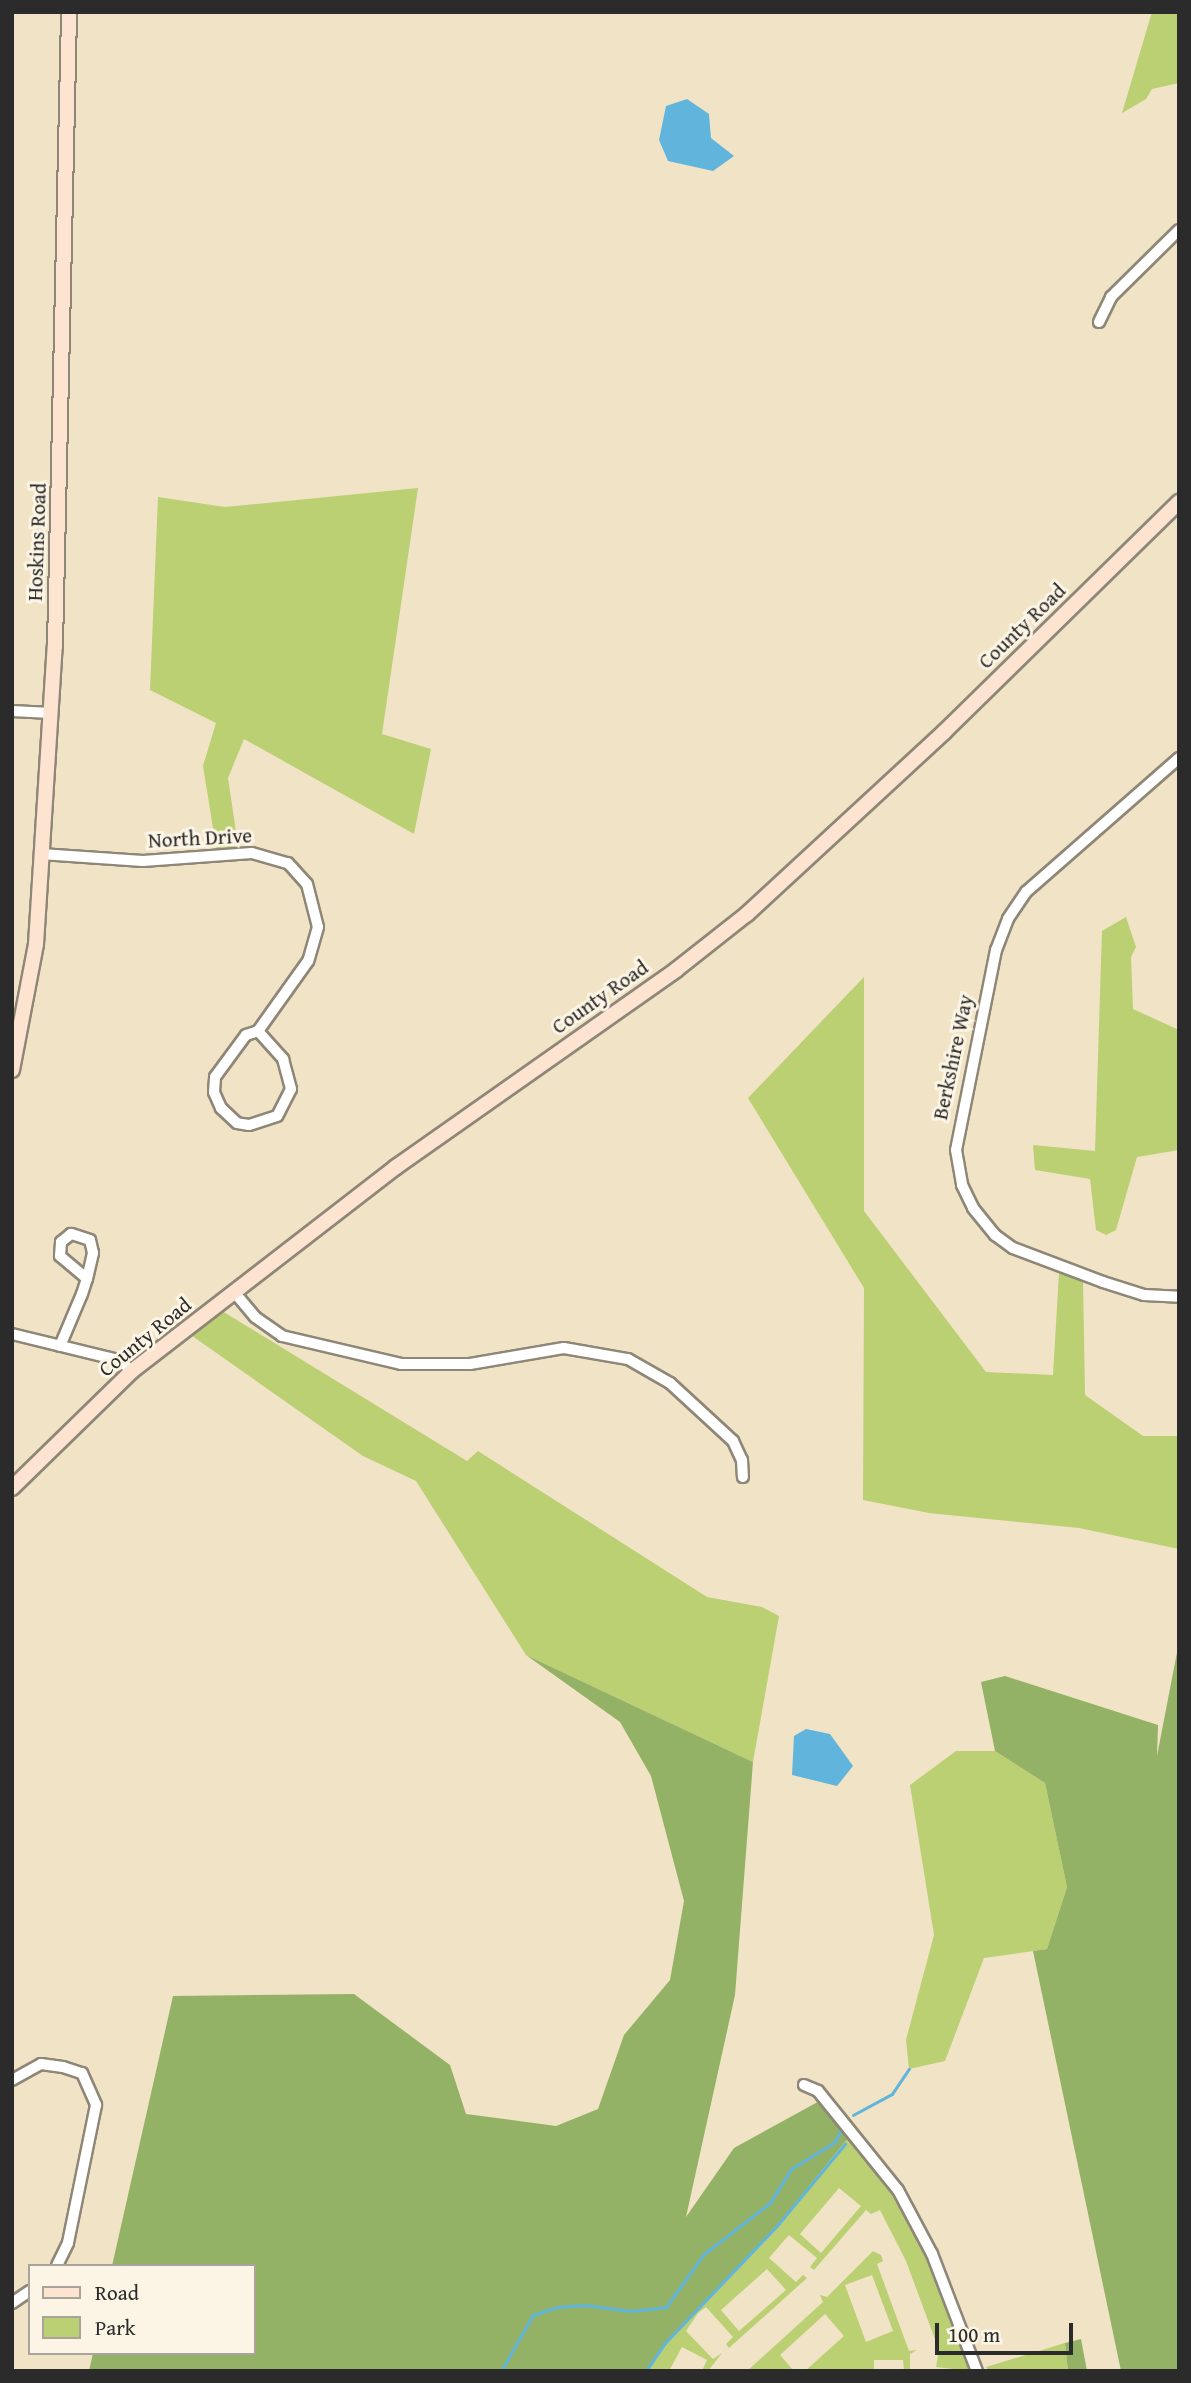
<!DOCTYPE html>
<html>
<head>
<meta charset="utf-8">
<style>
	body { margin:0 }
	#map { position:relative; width:1191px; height:2383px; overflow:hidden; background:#f1e3c5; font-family:"Gentium Book Plus",serif }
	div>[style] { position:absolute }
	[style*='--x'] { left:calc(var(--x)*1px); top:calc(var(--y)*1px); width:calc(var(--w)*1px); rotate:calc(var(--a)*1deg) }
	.green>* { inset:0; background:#bbcf73 }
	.forest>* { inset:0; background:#94b265 }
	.water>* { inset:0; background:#61b5dd }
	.stream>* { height:2.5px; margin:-1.25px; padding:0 1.25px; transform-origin:1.25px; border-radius:1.25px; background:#61b5dd }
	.roads { filter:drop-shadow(2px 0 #8e8778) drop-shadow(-2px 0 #8e8778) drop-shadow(0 2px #8e8778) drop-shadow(0 -2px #8e8778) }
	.street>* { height:10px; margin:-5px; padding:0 5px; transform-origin:5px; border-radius:5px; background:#fff }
	.secondary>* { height:14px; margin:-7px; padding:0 7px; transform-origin:7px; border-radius:7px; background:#fde4d0 }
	span { translate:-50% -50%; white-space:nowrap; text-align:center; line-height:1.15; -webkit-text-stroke:6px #fcf5e5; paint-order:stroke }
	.street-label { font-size:21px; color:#2b2b2b }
	.frame { position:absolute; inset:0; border:14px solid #2b2b2b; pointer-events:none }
	.legend { position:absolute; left:28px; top:2264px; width:228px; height:91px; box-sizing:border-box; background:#fcf5e5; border:2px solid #a8a49b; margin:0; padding:9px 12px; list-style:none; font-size:21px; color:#2b2b2b }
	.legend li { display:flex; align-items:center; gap:14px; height:35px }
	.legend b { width:35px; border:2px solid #a8a49b }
	.scale { position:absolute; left:935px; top:2323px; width:138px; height:32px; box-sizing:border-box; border:4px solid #2b2b2b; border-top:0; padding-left:9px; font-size:21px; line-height:24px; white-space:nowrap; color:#2b2b2b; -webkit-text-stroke:5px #fcf5e5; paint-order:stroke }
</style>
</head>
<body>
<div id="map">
	<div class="green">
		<i style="clip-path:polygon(1152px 12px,1179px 12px,1179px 83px,1152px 89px,1146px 99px,1122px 113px)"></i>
		<i style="clip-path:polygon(418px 488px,382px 734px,431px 749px,414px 834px,244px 739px,228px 778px,239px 852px,217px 853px,203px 766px,216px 723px,150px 690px,158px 497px,225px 507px)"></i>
		<i style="clip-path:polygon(1126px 917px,1136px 947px,1131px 957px,1133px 1009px,1179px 1030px,1179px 1150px,1137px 1157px,1116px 1230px,1106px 1235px,1096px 1230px,1090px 1179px,1035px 1170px,1033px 1145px,1095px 1151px,1102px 931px)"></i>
		<i style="clip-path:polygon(864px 977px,864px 1211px,986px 1372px,1053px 1375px,1059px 1273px,1083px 1281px,1085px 1395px,1143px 1436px,1179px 1436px,1179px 1549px,1079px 1528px,929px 1513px,863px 1500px,864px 1288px,748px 1098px)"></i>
		<i style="clip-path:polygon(222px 1311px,467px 1461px,478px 1451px,707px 1597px,762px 1607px,779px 1616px,753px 1762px,526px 1655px,416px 1481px,363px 1456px,188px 1333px)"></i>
		<i style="clip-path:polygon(956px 1751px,995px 1751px,1045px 1783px,1067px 1887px,1047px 1949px,984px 1958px,945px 2061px,909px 2069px,906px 2040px,934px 1935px,910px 1785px)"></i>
		<i style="clip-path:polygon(evenodd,853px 2132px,918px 2234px,970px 2371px,936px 2367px,939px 2350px,906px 2261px,880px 2210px,871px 2214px,866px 2210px,814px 2270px,810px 2267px,817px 2258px,789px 2235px,769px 2258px,796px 2282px,803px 2275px,807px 2278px,729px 2348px,726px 2344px,733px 2337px,706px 2307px,698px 2313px,686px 2331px,713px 2359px,722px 2353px,708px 2371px,702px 2371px,707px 2360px,682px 2347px,669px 2371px,646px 2371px,666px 2343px,776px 2227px,853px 2132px,839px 2188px,861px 2206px,821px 2253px,800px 2234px,839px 2188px,853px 2132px,767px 2269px,786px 2290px,739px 2331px,721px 2310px,767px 2269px)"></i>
		<i style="clip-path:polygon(evenodd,873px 2251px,881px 2255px,883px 2261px,877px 2264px,909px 2351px,917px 2350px,910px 2354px,910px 2371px,904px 2371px,903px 2360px,874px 2360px,874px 2371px,805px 2371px,844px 2336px,825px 2314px,780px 2355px,794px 2371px,747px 2371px,823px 2302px,820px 2295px,827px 2297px,873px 2251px,872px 2275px,893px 2331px,866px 2342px,845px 2285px,872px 2275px)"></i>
		<i style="clip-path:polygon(1065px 2343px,1068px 2371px,989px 2371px,986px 2367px)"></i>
	</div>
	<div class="forest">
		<i style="clip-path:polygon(1179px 1642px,1179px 2371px,1121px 2371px,1033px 1951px,1047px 1949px,1067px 1887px,1045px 1783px,995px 1751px,981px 1682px,1005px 1676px,1158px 1725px,1157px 1756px)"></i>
		<i style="clip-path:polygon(526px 1655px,753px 1762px,735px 1995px,686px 2217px,734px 2148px,825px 2098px,853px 2132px,776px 2227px,666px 2343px,646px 2371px,89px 2371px,93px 2353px,254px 2353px,254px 2266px,112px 2266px,173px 1996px,354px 1994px,450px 2065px,466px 2114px,556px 2126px,598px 2109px,624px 2035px,670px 1980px,684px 1901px,651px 1776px,620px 1722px)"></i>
		<i style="clip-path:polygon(1081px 2339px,1087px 2371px,1068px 2371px,1065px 2343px)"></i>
	</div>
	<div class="water">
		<i style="clip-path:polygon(687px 99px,709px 114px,711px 138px,734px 156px,713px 171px,668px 161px,659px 140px,666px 106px)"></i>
		<i style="clip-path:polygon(806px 1729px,830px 1734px,853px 1766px,837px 1786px,792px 1775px,794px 1736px)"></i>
	</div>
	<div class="stream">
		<i style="--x:853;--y:2115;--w:44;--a:-28.3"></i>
		<i style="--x:892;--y:2094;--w:30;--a:-56"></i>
		<i style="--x:501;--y:2371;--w:64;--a:-60.3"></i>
		<i style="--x:533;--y:2315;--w:25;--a:-18"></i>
		<i style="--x:557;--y:2307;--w:28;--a:-4"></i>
		<i style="--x:585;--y:2305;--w:45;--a:7.6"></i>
		<i style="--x:630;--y:2311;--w:36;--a:-6"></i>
		<i style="--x:666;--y:2307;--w:65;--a:-54.4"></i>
		<i style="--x:704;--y:2254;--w:83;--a:-37.7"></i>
		<i style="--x:770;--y:2203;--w:40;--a:-58"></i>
		<i style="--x:791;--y:2169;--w:52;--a:-31.5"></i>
		<i style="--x:835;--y:2142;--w:14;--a:-65"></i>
		<i style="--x:646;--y:2371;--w:34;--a:-56"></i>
		<i style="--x:665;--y:2343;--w:161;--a:-46.3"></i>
		<i style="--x:776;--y:2227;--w:108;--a:-50.3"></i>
	</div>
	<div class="roads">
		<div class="street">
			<i style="--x:1099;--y:322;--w:28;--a:-64"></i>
			<i style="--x:1111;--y:297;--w:95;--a:-44.6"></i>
			<i style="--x:12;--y:711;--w:39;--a:3"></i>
			<i style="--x:1179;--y:758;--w:203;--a:138.8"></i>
			<i style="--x:1026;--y:892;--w:32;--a:124"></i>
			<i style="--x:1008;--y:919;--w:33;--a:111"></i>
			<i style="--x:996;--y:950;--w:204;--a:101.3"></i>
			<i style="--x:956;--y:1150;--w:36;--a:80"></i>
			<i style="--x:962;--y:1185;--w:25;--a:64"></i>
			<i style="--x:973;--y:1208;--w:35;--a:51"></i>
			<i style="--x:995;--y:1235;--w:22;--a:36"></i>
			<i style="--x:1013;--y:1248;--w:96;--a:20.7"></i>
			<i style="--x:1103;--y:1282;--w:43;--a:17.6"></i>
			<i style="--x:1144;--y:1295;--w:35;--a:3"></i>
			<i style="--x:41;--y:854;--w:102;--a:3.9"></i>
			<i style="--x:143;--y:861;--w:109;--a:-4.2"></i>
			<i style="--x:252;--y:853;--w:37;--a:16"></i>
			<i style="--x:288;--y:863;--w:28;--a:48"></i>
			<i style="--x:307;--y:884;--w:44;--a:75.7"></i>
			<i style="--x:318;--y:927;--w:35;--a:106"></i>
			<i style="--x:308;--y:961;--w:86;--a:125.5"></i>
			<i style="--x:258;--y:1031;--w:38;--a:48"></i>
			<i style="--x:283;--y:1059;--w:31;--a:75"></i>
			<i style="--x:291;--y:1089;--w:30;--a:117"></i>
			<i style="--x:277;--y:1116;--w:29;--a:162"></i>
			<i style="--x:249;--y:1125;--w:12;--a:-171"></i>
			<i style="--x:237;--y:1123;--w:22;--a:-137"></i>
			<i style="--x:221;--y:1108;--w:17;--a:-114"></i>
			<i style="--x:214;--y:1092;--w:15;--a:-86"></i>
			<i style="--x:215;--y:1077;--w:52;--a:-53.6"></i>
			<i style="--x:246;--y:1035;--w:13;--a:-18"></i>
			<i style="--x:235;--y:1293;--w:31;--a:50"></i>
			<i style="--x:255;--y:1317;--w:33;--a:35"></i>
			<i style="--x:282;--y:1336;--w:122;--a:13.2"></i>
			<i style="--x:401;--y:1364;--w:69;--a:0"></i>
			<i style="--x:470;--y:1364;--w:95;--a:-9.7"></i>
			<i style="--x:564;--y:1348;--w:65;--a:9.8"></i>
			<i style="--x:628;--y:1359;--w:48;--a:29.7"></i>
			<i style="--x:670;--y:1383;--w:86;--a:42.6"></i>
			<i style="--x:733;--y:1441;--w:21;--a:65"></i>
			<i style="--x:742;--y:1460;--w:17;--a:87"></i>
			<i style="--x:12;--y:1334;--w:110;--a:13.7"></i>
			<i style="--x:119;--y:1360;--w:17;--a:40"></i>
			<i style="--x:60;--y:1346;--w:56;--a:-67.1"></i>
			<i style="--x:82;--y:1294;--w:16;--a:-72"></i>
			<i style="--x:87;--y:1279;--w:27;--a:-77"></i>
			<i style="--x:93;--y:1253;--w:13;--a:-103"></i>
			<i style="--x:90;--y:1240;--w:20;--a:-162"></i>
			<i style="--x:71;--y:1234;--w:13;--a:141"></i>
			<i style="--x:61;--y:1242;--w:14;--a:94"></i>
			<i style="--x:60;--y:1256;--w:35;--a:40"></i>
			<i style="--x:12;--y:2080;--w:33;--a:-29"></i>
			<i style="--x:41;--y:2064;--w:22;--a:8"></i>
			<i style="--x:63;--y:2067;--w:20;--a:18"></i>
			<i style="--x:82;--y:2073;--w:35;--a:66"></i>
			<i style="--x:96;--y:2105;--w:141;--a:101.5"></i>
			<i style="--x:68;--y:2243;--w:25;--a:116"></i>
			<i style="--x:804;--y:2085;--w:15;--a:23"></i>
			<i style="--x:818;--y:2091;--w:127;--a:51.1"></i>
			<i style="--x:898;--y:2190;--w:72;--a:62"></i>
			<i style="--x:932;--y:2254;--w:125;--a:69"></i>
			<i style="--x:12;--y:2303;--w:22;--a:-34"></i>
		</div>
		<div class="secondary">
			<i style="--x:12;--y:1070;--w:128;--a:-79.2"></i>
			<i style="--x:36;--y:944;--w:299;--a:-86.4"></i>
			<i style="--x:55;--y:646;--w:634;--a:-88.73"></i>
			<i style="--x:12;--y:1488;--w:168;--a:-44.3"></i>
			<i style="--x:132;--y:1371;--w:334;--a:-37.7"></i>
			<i style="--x:396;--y:1167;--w:342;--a:-35.1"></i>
			<i style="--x:676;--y:970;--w:90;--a:-38.3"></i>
			<i style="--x:747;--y:914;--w:268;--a:-42.7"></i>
			<i style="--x:944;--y:732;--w:329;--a:-44.4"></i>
		</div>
	</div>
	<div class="street-label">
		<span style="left:37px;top:542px;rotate:-88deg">Hoskins Road</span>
		<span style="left:1022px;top:626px;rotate:-44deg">County Road</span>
		<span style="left:200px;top:838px;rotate:-3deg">North Drive</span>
		<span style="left:600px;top:997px;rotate:-35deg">County Road</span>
		<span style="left:953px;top:1057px;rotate:-78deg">Berkshire Way</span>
		<span style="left:145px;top:1337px;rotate:-39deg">County Road</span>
	</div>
	<div class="frame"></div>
	<ul class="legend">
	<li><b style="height:9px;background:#fde4d0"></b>Road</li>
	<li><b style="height:19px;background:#bbcf73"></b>Park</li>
	</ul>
	<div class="scale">100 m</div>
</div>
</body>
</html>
